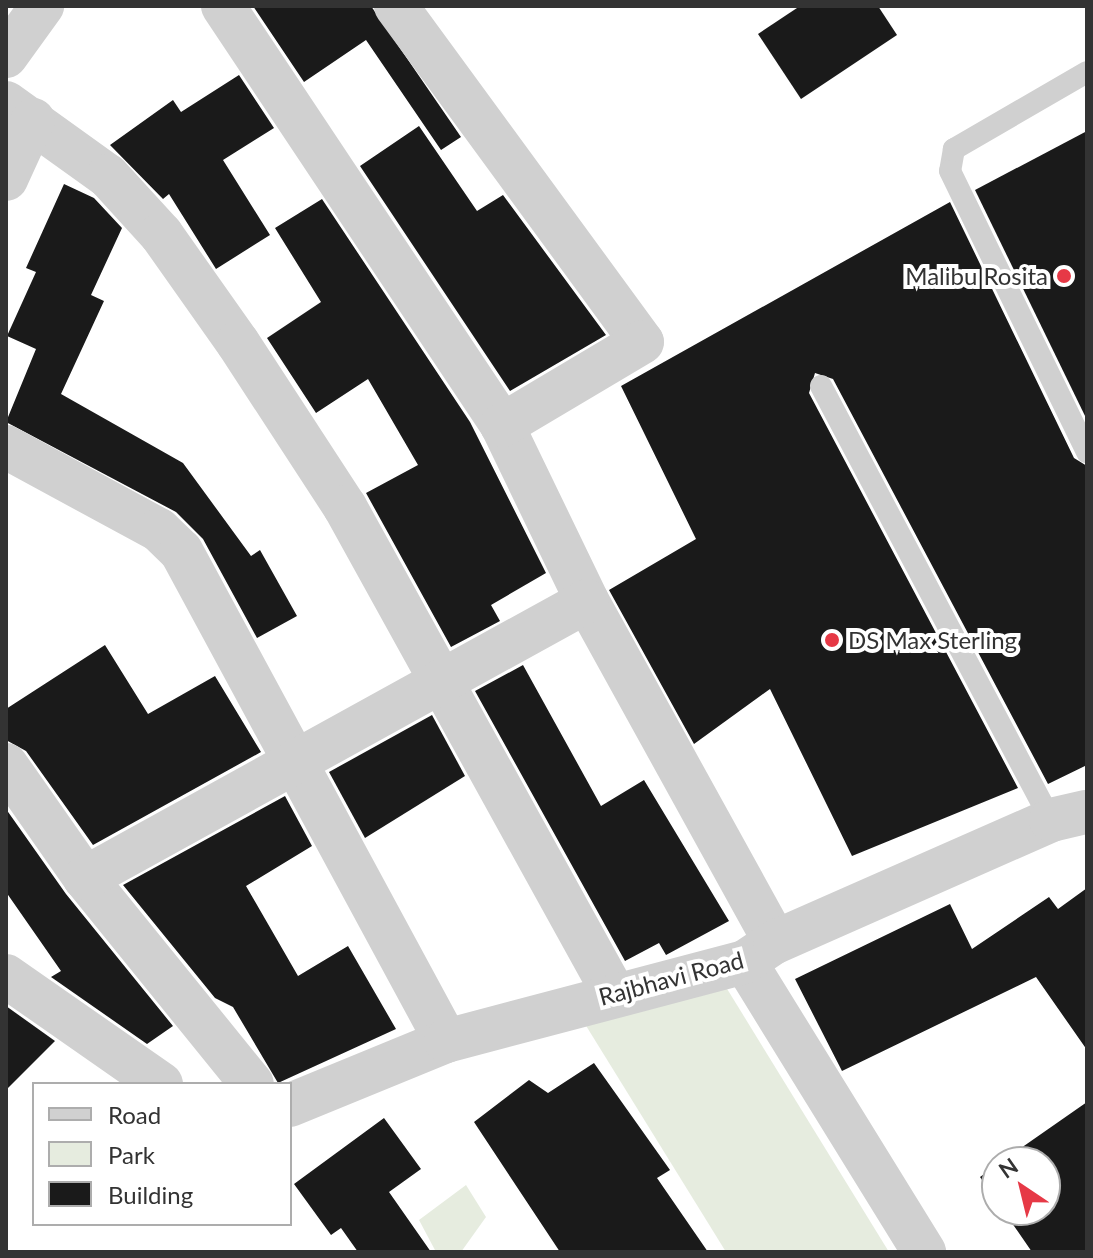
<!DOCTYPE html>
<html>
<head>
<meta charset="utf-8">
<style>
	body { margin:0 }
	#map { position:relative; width:1093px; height:1258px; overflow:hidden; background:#fff; font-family:Lato,sans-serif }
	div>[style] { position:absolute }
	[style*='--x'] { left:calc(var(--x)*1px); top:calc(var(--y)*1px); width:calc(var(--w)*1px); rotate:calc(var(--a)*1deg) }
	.green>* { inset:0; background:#e6ecdf }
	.building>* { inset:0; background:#1a1a1a }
	.lane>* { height:22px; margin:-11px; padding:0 11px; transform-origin:11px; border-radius:11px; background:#d0d0d0 }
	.street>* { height:44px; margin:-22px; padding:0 22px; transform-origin:22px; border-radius:22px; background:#d0d0d0 }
	.dots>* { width:22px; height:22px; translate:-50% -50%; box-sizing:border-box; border:4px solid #fff; border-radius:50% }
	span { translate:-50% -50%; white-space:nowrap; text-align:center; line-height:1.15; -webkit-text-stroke:8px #fff; paint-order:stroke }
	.poi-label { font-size:24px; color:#333 }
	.right { translate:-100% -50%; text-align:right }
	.left { translate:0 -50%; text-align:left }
	.street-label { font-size:24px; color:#333 }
	.frame { position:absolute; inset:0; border:8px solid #333; pointer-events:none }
	.legend { position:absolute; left:32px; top:1082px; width:260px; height:144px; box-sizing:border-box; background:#fff; border:2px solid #adadad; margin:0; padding:10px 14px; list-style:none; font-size:24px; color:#333 }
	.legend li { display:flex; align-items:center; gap:16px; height:40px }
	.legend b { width:40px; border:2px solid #adadad }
	.north { position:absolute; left:981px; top:1146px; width:80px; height:80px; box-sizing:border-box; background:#fff; border:2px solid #adadad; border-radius:50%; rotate:325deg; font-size:22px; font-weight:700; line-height:32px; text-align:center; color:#333 }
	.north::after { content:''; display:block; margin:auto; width:28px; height:36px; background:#e63946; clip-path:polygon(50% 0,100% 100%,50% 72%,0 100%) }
</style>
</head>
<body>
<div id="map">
	<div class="green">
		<i style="clip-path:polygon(721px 979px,889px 1252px,726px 1252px,580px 1016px)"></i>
		<i style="clip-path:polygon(466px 1185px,486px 1217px,461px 1252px,436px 1252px,419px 1220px)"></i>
	</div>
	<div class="building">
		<i style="clip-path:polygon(253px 6px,371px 6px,461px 137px,441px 150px,366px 40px,304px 82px)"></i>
		<i style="clip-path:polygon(800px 6px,878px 6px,897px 35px,801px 99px,758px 34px)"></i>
		<i style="clip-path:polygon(239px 75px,274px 128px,223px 160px,270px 235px,216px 269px,169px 194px,163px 199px,110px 145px,173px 100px,181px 112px)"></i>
		<i style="clip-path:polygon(419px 126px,477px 211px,503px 195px,606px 335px,510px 391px,360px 166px)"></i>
		<i style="clip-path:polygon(1087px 131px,1087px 420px,975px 190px)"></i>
		<i style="clip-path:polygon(64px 184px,94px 198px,122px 228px,91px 295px,104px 301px,61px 394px,183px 463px,251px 556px,260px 550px,297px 616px,257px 638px,203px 539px,176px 512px,6px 422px,36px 349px,7px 336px,36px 272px,26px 268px)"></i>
		<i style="clip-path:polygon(322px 199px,470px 422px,546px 573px,491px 605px,500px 621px,451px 647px,366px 493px,418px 465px,368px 379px,316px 413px,267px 338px,321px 302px,275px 228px)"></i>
		<i style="clip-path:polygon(950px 202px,1074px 458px,1087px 466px,1087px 765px,1048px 784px,833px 379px,815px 373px,809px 393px,1018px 788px,852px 856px,770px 689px,694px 744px,609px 590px,696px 539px,621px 386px)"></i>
		<i style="clip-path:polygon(105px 645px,148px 714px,215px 676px,261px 752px,93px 845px,26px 751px,6px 740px,6px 709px)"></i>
		<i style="clip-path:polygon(523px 665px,601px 806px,644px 780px,729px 921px,666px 955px,659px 943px,625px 961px,475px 691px)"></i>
		<i style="clip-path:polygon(432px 715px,465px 776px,365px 838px,329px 772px)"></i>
		<i style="clip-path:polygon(285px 796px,312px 846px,246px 886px,298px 976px,348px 946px,396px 1029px,278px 1083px,233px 1007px,215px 998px,123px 885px)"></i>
		<i style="clip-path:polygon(6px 809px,66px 894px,173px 1026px,147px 1044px,51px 977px,61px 971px,6px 892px)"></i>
		<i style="clip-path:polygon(1087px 888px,1087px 1050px,1036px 977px,842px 1071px,795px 979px,950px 904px,972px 949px,1049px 897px,1058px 909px)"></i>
		<i style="clip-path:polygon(6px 1006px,55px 1041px,6px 1090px)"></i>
		<i style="clip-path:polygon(594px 1063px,670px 1170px,657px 1178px,708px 1252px,560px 1252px,474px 1122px,529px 1080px,548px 1093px)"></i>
		<i style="clip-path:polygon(1087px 1102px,1087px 1252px,1032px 1252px,1003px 1210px,1045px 1210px,1045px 1162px,1001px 1162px)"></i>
		<i style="clip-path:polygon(384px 1118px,421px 1169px,389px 1192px,431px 1252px,358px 1252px,341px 1228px,331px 1235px,294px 1184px)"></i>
		<i style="clip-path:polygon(997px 1165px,997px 1202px,980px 1177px)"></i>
	</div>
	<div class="lane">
		<i style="--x:1087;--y:72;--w:154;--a:149.9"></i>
		<i style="--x:954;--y:149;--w:22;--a:100"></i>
		<i style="--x:950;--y:171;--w:313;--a:64"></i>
		<i style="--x:821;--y:386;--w:491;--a:62.1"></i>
	</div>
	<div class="street">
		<i style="--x:223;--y:6;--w:503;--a:56.34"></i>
		<i style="--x:502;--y:425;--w:195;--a:64.2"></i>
		<i style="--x:587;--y:601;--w:389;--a:61.1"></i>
		<i style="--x:396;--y:6;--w:416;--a:53.8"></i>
		<i style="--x:642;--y:342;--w:163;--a:149.3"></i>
		<i style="--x:6;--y:56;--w:62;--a:-54.2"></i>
		<i style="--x:6;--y:103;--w:125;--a:35.6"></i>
		<i style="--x:108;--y:176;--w:79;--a:47.6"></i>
		<i style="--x:161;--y:234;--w:133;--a:54.8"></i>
		<i style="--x:238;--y:343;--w:196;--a:56.9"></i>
		<i style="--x:345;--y:507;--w:554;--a:61.08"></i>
		<i style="--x:6;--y:179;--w:65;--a:-65.4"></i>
		<i style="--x:6;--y:447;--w:174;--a:28.5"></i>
		<i style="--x:159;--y:530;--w:30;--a:44"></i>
		<i style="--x:181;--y:551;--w:557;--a:61.59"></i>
		<i style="--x:6;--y:765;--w:138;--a:55"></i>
		<i style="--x:85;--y:878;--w:265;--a:51"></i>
		<i style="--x:85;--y:878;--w:573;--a:-28.89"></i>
		<i style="--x:745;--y:962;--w:341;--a:58.3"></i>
		<i style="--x:6;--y:976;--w:189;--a:34.9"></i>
		<i style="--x:290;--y:1105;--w:169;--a:-22.3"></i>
		<i style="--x:446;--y:1041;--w:309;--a:-14.8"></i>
		<i style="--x:745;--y:962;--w:36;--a:-34"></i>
		<i style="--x:775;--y:942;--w:302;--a:-23.8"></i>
		<i style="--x:1051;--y:820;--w:37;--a:-13"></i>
	</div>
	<div class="dots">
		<i style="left:1064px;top:276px;background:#e63946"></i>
		<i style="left:832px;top:640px;background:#e63946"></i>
	</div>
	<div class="poi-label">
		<span class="right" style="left:1048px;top:276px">Malibu Rosita</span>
		<span class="left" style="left:848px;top:640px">DS Max Sterling</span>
	</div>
	<div class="street-label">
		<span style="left:671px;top:978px;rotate:-15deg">Rajbhavi Road</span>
	</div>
	<div class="frame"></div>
	<ul class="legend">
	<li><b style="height:10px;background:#d0d0d0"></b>Road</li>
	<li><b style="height:22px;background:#e6ecdf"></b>Park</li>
	<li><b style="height:22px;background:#1a1a1a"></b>Building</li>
	</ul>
	<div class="north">N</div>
</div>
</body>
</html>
